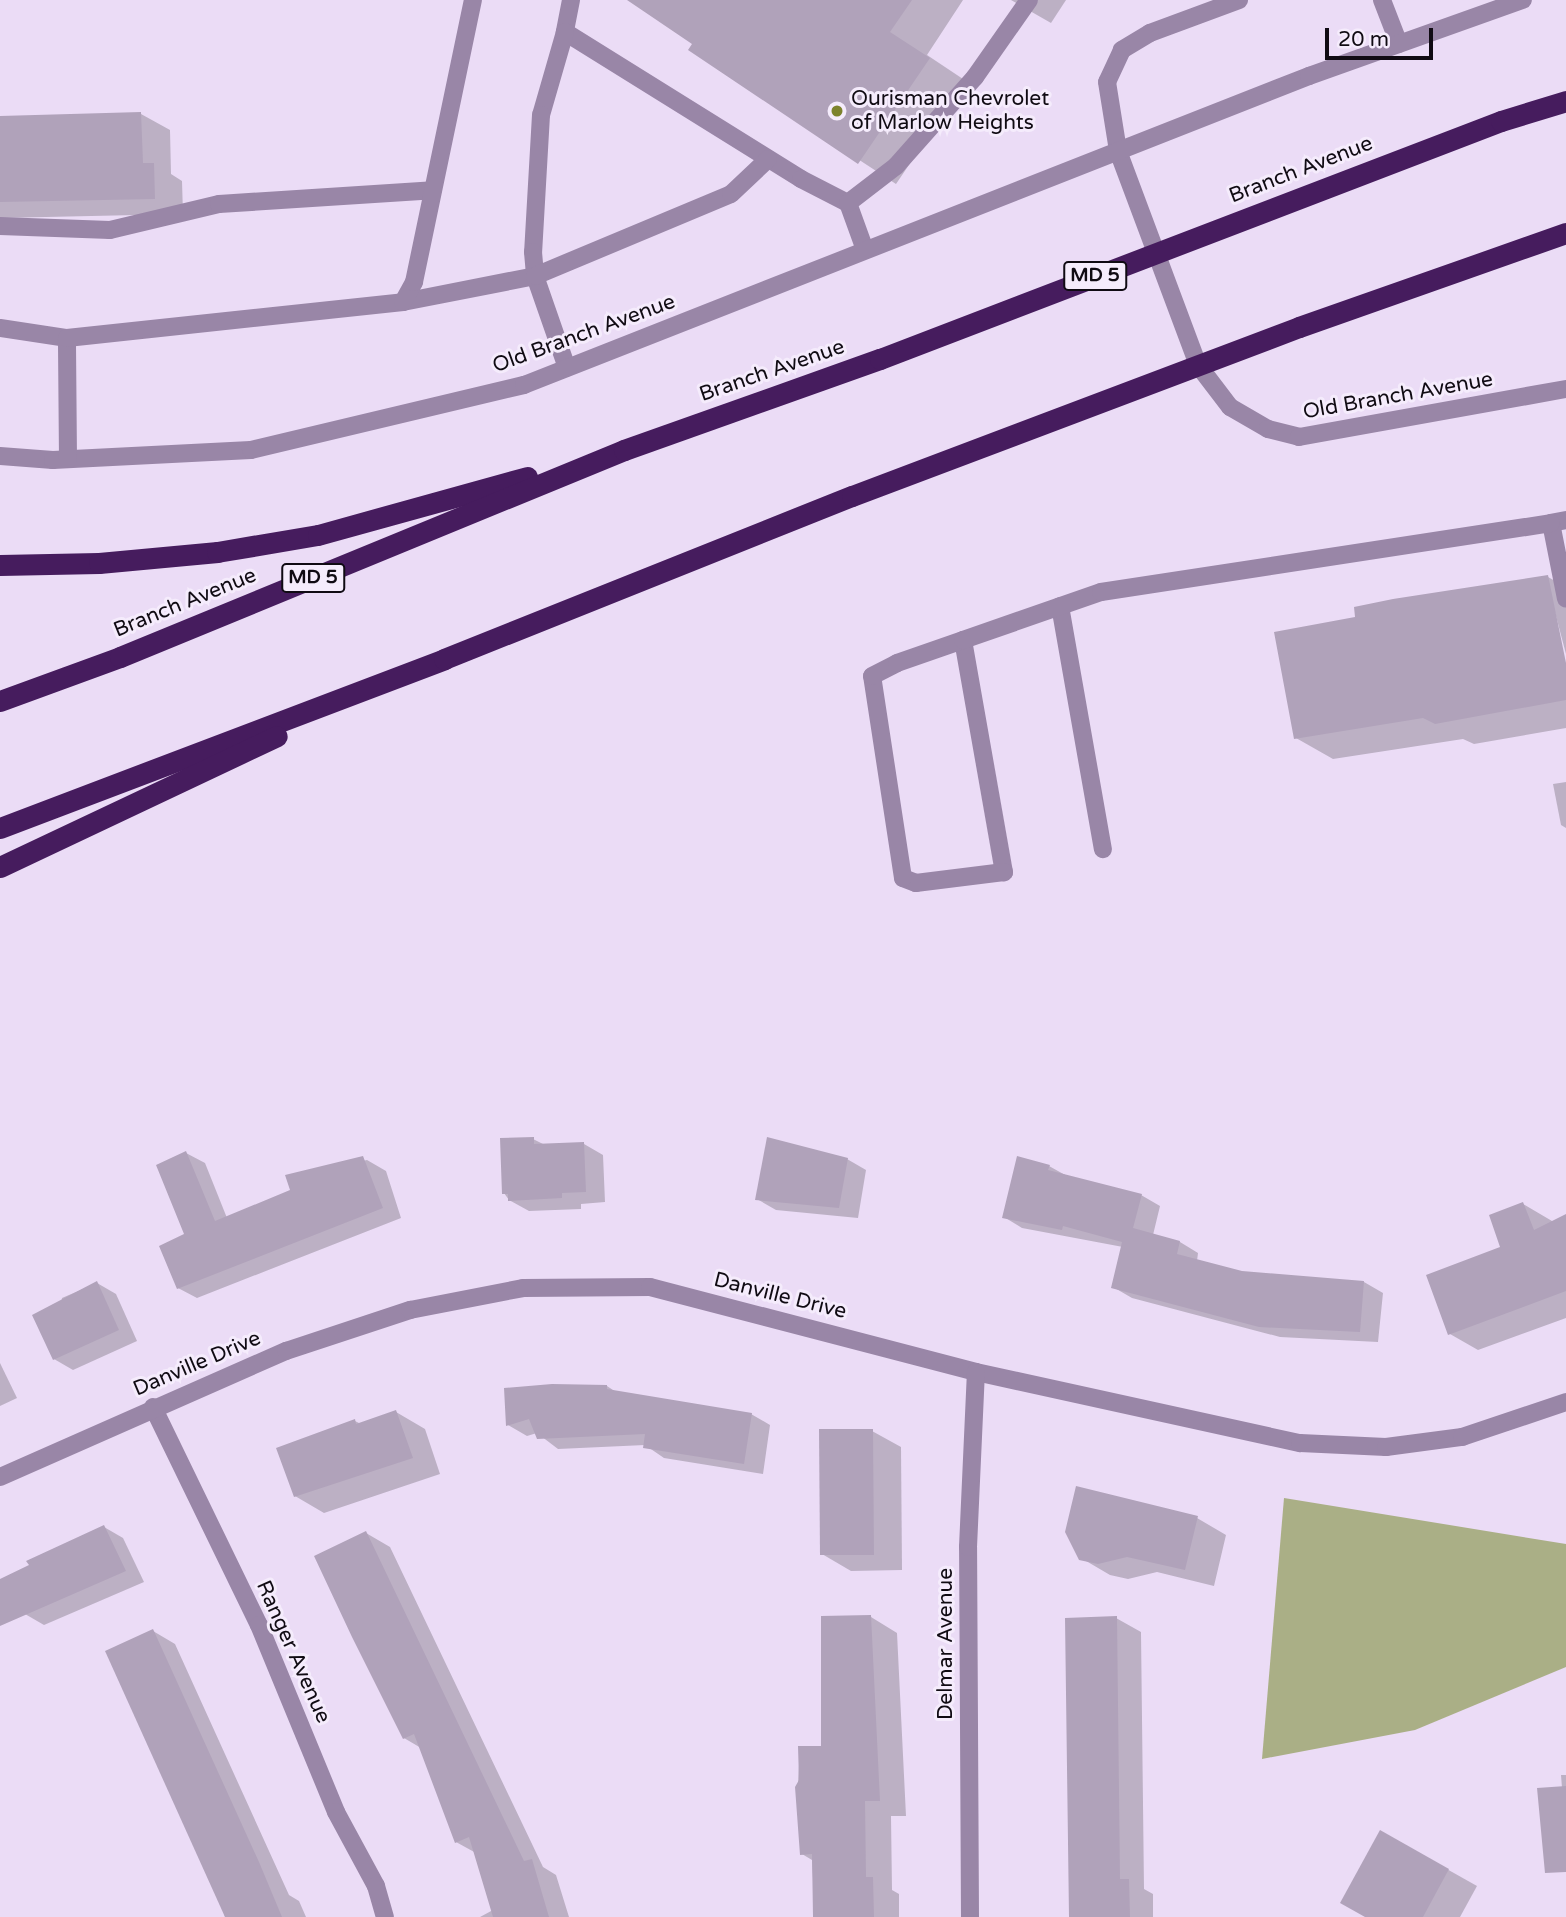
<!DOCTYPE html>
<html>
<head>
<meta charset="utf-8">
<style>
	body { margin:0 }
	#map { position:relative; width:1566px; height:1917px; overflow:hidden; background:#ebdcf6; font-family:"Varela Round",sans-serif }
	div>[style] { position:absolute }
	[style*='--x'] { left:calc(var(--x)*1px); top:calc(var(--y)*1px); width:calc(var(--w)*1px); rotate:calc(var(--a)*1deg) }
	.forest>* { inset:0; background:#aaaf86 }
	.shadow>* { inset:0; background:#0003 }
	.building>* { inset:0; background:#b0a2ba }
	.minor>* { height:18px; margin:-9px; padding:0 9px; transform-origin:9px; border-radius:9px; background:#9986a7 }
	.highway>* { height:21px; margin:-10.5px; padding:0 10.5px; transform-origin:10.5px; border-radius:10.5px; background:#461c5e }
	.dots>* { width:19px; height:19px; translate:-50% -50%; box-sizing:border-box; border:4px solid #f5ecfc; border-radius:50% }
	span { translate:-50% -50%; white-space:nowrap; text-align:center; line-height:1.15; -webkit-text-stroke:6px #f5ecfc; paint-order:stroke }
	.shield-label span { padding:2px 5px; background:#f5ecfc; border:2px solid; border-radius:5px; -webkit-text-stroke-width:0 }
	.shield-label { font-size:19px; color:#100b13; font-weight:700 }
	.poi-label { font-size:21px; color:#100b13 }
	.left { translate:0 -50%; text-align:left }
	.street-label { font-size:21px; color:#100b13 }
	.scale { position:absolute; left:1325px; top:28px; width:108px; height:32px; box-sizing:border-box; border:4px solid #100b13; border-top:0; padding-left:9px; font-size:21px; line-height:24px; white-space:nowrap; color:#100b13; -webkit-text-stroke:5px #f5ecfc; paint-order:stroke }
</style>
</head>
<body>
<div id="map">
	<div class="forest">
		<i style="clip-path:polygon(1284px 1498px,1566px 1544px,1566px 1667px,1415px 1730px,1262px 1759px)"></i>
	</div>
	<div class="shadow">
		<i style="clip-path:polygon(634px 0,963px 0,927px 55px,966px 81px,896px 184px,690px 49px,694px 44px)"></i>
		<i style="clip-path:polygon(1011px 0,1066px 0,1051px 23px)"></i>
		<i style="clip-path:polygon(141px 114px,170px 130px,171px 174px,182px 181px,183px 214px,0 218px,0 117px)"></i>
		<i style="clip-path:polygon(1548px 577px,1566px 587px,1566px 654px,1552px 601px,1566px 672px,1566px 728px,1474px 744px,1463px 739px,1333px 759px,1296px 738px)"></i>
		<i style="clip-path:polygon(1566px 782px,1566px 828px,1561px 825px,1553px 784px)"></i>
		<i style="clip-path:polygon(533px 1139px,545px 1145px,584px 1144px,603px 1155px,605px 1202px,581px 1204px,581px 1209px,529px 1211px,509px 1200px,504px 1193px)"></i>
		<i style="clip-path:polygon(186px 1153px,205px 1163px,227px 1218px,292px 1191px,287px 1177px,367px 1160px,386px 1171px,401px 1218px,197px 1298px,178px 1288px,186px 1235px)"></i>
		<i style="clip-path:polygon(847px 1159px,866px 1170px,858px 1218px,776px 1210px,757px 1199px)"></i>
		<i style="clip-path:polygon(1049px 1166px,1067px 1176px,1141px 1195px,1160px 1206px,1153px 1235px,1180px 1242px,1198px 1253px,1197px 1261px,1242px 1272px,1364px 1282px,1383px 1293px,1378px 1342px,1280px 1337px,1132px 1298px,1113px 1287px,1123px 1247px,1022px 1228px,1004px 1217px)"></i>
		<i style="clip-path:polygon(1523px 1204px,1552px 1221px,1566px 1259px,1566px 1318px,1478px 1350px,1450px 1334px,1503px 1248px)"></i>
		<i style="clip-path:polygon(97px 1283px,116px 1294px,137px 1341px,73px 1370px,54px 1359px,62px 1298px)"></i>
		<i style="clip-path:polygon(0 1363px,17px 1398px,0 1406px)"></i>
		<i style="clip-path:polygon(607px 1386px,616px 1392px,751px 1414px,770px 1425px,763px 1474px,664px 1458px,645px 1445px,558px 1449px,537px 1433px,527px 1436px,508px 1425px)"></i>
		<i style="clip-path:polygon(396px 1412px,425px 1429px,440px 1474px,324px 1513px,295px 1496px,355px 1421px,361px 1424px)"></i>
		<i style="clip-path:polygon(872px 1431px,901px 1447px,902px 1570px,851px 1571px,822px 1554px)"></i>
		<i style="clip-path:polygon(1197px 1518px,1226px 1535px,1214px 1586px,1157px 1572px,1128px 1579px,1110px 1575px,1081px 1558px)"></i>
		<i style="clip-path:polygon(104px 1527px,123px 1538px,144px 1582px,44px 1625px,25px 1614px)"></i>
		<i style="clip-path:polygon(366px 1533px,390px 1547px,543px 1867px,556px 1875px,569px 1917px,480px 1917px,493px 1910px,476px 1853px,456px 1842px,421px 1748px,404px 1738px)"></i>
		<i style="clip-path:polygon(871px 1617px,897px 1633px,906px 1816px,891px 1816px,892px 1890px,899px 1894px,899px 1917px,815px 1917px,812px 1860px,802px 1854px,797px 1800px,800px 1748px,822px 1747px)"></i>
		<i style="clip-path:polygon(1116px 1618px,1141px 1632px,1144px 1889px,1153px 1894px,1153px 1917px,1070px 1917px)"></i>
		<i style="clip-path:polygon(153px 1631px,175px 1644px,289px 1895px,299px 1901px,306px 1917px,225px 1917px)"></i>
		<i style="clip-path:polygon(1561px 1775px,1566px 1775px,1566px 1842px,1562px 1788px)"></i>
		<i style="clip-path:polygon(1381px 1832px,1477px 1886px,1460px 1917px,1366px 1917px)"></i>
	</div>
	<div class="building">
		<i style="clip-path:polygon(627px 0,912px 0,890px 32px,930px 58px,858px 164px,688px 50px,692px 44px)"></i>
		<i style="clip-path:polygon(141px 112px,143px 163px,154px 163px,155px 199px,0 202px,0 116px)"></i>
		<i style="clip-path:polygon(1548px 575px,1566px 663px,1566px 700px,1435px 724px,1423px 718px,1294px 739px,1274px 632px,1355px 617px,1354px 607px,1393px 599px)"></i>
		<i style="clip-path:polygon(534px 1137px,534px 1144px,584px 1142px,586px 1192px,562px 1193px,562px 1198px,508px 1201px,508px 1194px,502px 1194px,500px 1138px)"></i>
		<i style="clip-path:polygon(767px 1137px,848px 1158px,839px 1208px,755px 1200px)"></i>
		<i style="clip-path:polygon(186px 1151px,215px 1221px,290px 1190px,285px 1175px,363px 1156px,383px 1208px,177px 1289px,159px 1246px,184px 1234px,156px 1165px)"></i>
		<i style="clip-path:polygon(1017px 1156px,1050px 1165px,1048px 1170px,1142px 1194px,1133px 1228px,1180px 1241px,1177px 1254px,1242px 1271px,1364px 1281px,1360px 1332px,1259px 1327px,1111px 1288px,1122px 1242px,1063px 1226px,1062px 1230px,1002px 1218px)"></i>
		<i style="clip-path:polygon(1523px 1202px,1534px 1230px,1566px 1214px,1566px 1291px,1448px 1335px,1426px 1275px,1500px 1247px,1489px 1215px)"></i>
		<i style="clip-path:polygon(97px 1281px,119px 1330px,53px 1360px,32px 1315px)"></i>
		<i style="clip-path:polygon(552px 1384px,607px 1385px,607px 1389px,752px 1413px,744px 1464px,643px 1448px,645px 1434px,537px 1439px,529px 1419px,506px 1426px,504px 1388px)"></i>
		<i style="clip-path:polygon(396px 1410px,413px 1458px,294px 1497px,276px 1448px,355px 1419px,356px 1424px)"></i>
		<i style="clip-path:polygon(819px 1429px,873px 1429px,874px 1555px,820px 1555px)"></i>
		<i style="clip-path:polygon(1076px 1486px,1198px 1516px,1185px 1570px,1127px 1557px,1098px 1564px,1079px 1560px,1065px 1532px)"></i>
		<i style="clip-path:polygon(104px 1525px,126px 1571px,0 1626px,0 1579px,29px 1565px,26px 1561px)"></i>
		<i style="clip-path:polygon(366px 1531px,524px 1861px,532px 1859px,549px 1917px,493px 1917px,469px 1837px,455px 1843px,414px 1734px,403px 1739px,352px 1637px,314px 1556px)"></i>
		<i style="clip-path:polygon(871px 1615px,880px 1801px,865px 1801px,866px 1877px,873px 1877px,874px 1917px,813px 1917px,812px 1854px,800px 1855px,795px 1787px,799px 1780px,798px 1746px,821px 1746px,821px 1616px)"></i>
		<i style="clip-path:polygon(1117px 1616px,1120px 1879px,1129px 1879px,1130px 1917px,1069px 1917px,1065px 1618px)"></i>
		<i style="clip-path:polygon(153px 1629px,259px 1862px,282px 1917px,225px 1917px,105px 1651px)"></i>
		<i style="clip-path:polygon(1566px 1786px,1566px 1872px,1545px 1873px,1537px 1788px)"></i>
		<i style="clip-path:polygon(1380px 1830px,1449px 1869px,1423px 1917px,1365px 1917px,1340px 1903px)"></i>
	</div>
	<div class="minor">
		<i style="--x:571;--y:0;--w:33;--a:101"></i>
		<i style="--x:565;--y:32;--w:278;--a:31.9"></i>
		<i style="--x:801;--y:179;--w:53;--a:27.1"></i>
		<i style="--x:848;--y:203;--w:50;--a:70.1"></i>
		<i style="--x:1239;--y:0;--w:95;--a:159.7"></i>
		<i style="--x:1150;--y:33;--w:33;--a:149"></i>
		<i style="--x:1122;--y:50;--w:35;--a:115"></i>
		<i style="--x:1107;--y:82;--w:70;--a:80.9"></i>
		<i style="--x:1118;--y:151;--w:228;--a:69.5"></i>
		<i style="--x:1198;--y:365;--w:53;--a:52.7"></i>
		<i style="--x:1230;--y:407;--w:44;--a:30.1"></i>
		<i style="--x:1268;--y:429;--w:32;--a:14"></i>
		<i style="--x:1299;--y:437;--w:271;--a:-10.2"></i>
		<i style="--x:1382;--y:0;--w:47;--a:68.9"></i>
		<i style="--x:565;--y:32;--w:86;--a:106.1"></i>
		<i style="--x:541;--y:115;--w:137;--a:93.3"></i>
		<i style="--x:533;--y:252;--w:24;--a:85"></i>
		<i style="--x:535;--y:276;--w:97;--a:70.8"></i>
		<i style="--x:848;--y:203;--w:61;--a:-37.6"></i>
		<i style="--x:896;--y:166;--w:119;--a:-48.4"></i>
		<i style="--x:975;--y:77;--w:94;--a:-55"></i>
		<i style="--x:0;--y:226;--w:110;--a:2.1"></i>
		<i style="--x:110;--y:230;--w:112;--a:-13.4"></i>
		<i style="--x:219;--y:204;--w:214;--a:-3.7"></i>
		<i style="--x:403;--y:302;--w:135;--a:-11.1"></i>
		<i style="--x:535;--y:276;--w:212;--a:-22.7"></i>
		<i style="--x:731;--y:194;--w:51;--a:-43.4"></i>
		<i style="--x:0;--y:328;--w:68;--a:8.5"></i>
		<i style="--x:0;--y:456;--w:53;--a:4.3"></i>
		<i style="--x:53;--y:460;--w:198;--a:-2.9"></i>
		<i style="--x:251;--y:450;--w:281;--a:-13.4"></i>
		<i style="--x:524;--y:385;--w:844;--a:-21.49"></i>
		<i style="--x:1309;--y:76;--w:227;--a:-19.6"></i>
		<i style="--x:68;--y:459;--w:121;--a:-90.5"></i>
		<i style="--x:67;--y:338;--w:338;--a:-6.1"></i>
		<i style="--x:403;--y:302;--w:23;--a:-61"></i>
		<i style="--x:414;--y:282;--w:288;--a:-78.2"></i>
		<i style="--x:1566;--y:520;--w:15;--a:169"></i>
		<i style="--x:1551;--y:523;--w:77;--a:78.8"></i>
		<i style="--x:1060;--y:606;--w:247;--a:80"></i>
		<i style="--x:963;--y:640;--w:236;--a:80"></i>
		<i style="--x:1004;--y:872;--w:89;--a:172.9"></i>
		<i style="--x:916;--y:883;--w:14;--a:-159"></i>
		<i style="--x:903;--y:878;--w:204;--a:-98.7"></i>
		<i style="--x:872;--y:676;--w:28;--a:-27"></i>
		<i style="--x:897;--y:663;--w:70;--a:-19.2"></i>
		<i style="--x:963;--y:640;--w:146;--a:-19.2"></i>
		<i style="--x:1101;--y:592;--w:455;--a:-8.7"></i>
		<i style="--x:153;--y:1407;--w:242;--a:64.1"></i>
		<i style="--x:259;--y:1625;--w:202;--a:67.6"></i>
		<i style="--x:336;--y:1812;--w:84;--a:61.6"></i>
		<i style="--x:376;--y:1886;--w:32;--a:74"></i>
		<i style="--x:0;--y:1477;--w:313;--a:-23.8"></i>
		<i style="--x:286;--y:1351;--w:131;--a:-18.3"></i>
		<i style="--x:410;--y:1310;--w:115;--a:-11"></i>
		<i style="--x:523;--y:1288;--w:127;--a:-0.5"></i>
		<i style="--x:650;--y:1287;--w:337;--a:14.6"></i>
		<i style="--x:976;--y:1372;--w:332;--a:12.4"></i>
		<i style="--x:1300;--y:1443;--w:86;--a:2.7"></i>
		<i style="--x:1386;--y:1447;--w:77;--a:-7.5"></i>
		<i style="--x:1462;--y:1437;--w:110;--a:-18.6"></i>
		<i style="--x:970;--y:1917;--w:370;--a:-90.3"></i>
		<i style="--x:968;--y:1547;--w:175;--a:-87.4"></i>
	</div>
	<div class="highway">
		<i style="--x:0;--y:565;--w:99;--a:-1.2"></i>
		<i style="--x:99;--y:563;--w:119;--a:-5.3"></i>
		<i style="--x:217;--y:552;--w:102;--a:-9.6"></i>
		<i style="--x:318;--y:535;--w:217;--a:-15.5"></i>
		<i style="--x:0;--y:701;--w:128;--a:-20.1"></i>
		<i style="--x:120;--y:657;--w:545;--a:-22.33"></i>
		<i style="--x:624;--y:450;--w:272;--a:-19.6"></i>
		<i style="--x:880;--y:359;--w:665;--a:-20.97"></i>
		<i style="--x:1501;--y:121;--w:68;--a:-17.1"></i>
		<i style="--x:0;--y:828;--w:475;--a:-20.8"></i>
		<i style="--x:444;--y:659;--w:439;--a:-21.8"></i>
		<i style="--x:852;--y:496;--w:478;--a:-20.7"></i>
		<i style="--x:1299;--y:327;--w:283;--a:-19.4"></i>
		<i style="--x:0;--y:867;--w:306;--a:-25.3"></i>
	</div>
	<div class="dots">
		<i style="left:837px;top:111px;background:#7d832d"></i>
	</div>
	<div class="shield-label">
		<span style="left:1095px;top:276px">MD 5</span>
		<span style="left:313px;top:578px">MD 5</span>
	</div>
	<div class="poi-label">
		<span class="left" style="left:851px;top:111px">Ourisman Chevrolet<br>of Marlow Heights</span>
	</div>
	<div class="street-label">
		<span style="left:1301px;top:170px;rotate:-21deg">Branch Avenue</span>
		<span style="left:584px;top:334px;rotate:-20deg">Old Branch Avenue</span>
		<span style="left:772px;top:371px;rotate:-19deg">Branch Avenue</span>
		<span style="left:1398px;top:396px;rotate:-10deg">Old Branch Avenue</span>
		<span style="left:185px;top:603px;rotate:-22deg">Branch Avenue</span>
		<span style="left:780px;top:1296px;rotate:14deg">Danville Drive</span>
		<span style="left:197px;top:1364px;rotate:-23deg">Danville Drive</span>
		<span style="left:946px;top:1644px;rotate:-90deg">Delmar Avenue</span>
		<span style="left:293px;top:1652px;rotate:66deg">Ranger Avenue</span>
	</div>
	<div class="scale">20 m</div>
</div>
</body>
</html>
